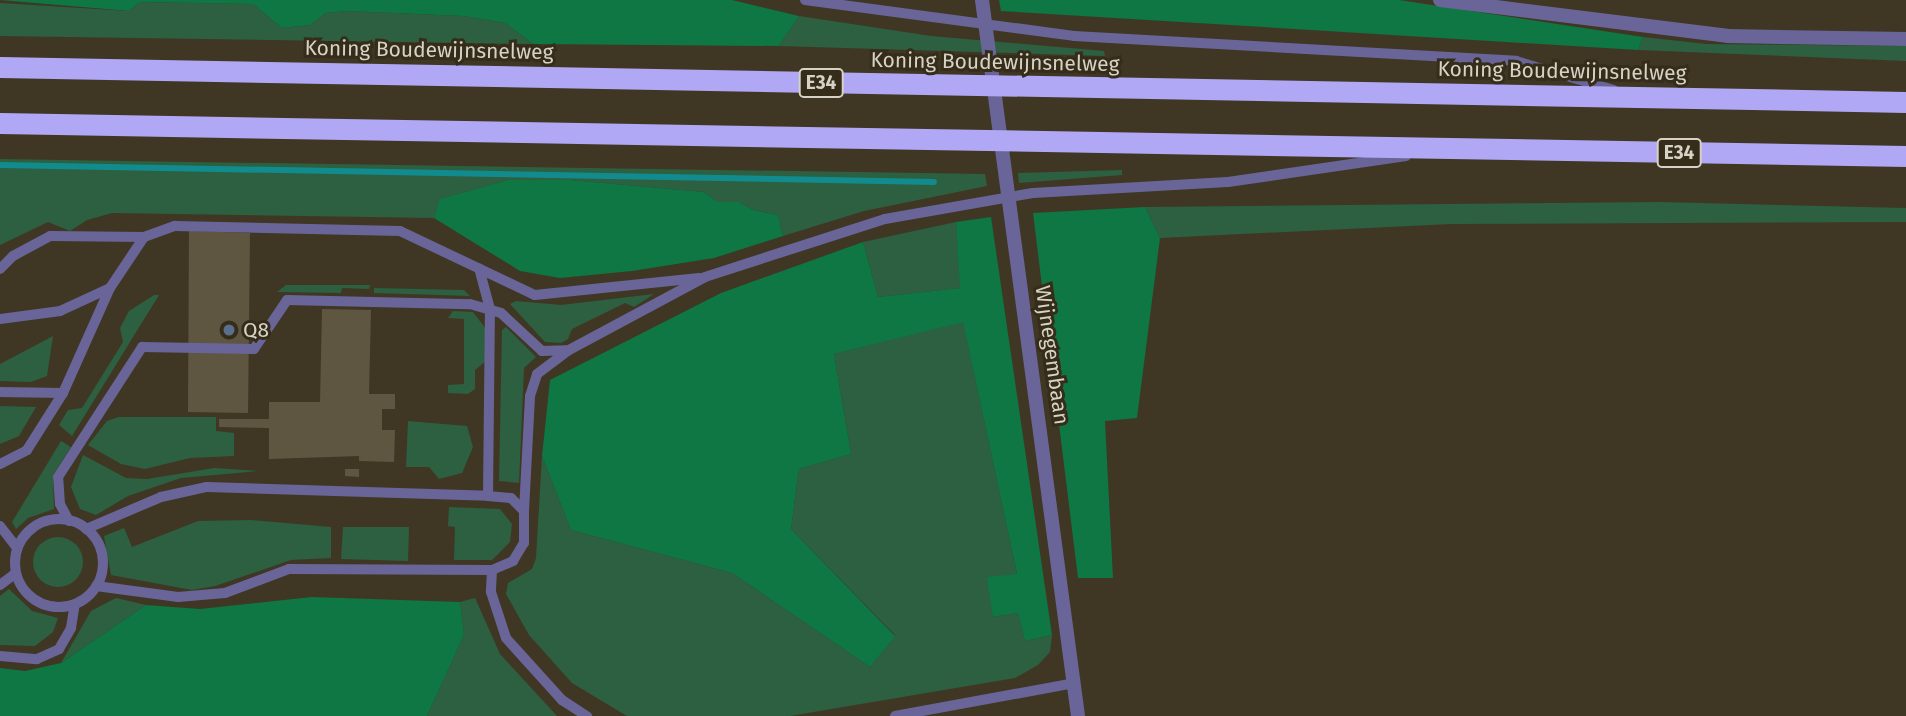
<!DOCTYPE html>
<html>
<head>
<meta charset="utf-8">
<style>
	body { margin:0 }
	#map { position:relative; width:1906px; height:716px; overflow:hidden; background:#3f3724; font-family:"Fira Sans",sans-serif }
	div>[style] { position:absolute }
	[style*='--x'] { left:calc(var(--x)*1px); top:calc(var(--y)*1px); width:calc(var(--w)*1px); rotate:calc(var(--a)*1deg) }
	.green>* { inset:0; background:#2c6040 }
	.round { border-radius:50% }
	.forest>* { inset:0; background:#0e7744 }
	.stream>* { height:6px; margin:-3px; padding:0 3px; transform-origin:3px; border-radius:3px; background:#128b8f }
	.building>* { inset:0; background:#5f5642 }
	.lane>* { height:10px; margin:-5px; padding:0 5px; transform-origin:5px; border-radius:5px; background:#6a6598 }
	.lane>.ring { margin:-5px; padding:0; box-sizing:content-box; background:none; border:10px solid #6a6598; border-radius:50% }
	.street>* { height:14px; margin:-7px; padding:0 7px; transform-origin:7px; border-radius:7px; background:#6a6598 }
	.highway>* { height:21px; margin:-10.5px; padding:0 10.5px; transform-origin:10.5px; border-radius:10.5px; background:#b0a8f4 }
	.dots>* { width:19px; height:19px; translate:-50% -50%; box-sizing:border-box; border:4px solid #352c1a; border-radius:50% }
	span { translate:-50% -50%; white-space:nowrap; text-align:center; line-height:1.15; -webkit-text-stroke:6px #352c1a; paint-order:stroke }
	.shield-label span { padding:2px 5px; background:#352c1a; border:2px solid; border-radius:5px; -webkit-text-stroke-width:0 }
	.shield-label { font-size:19px; color:#d7d2c6; font-weight:700 }
	.street-label { font-size:21px; color:#d7d2c6 }
	.poi-label { font-size:21px; color:#d7d2c6 }
	.left { translate:0 -50%; text-align:left }
</style>
</head>
<body>
<div id="map">
	<div class="green">
		<i style="clip-path:polygon(140px 2px,253px 4px,282px 28px,310px 25px,326px 13px,347px 11px,463px 16px,505px 23px,533px 44px,0 36px,0 3px,129px 11px)"></i>
		<i style="clip-path:polygon(799px 16px,931px 36px,1104px 51px,1105px 56px,779px 46px)"></i>
		<i style="clip-path:polygon(1643px 37px,1706px 44px,1906px 46px,1906px 61px,1638px 50px)"></i>
		<i style="clip-path:polygon(0 159px,985px 174px,987px 186px,864px 211px,783px 236px,778px 215px,753px 210px,739px 202px,717px 203px,704px 192px,571px 180px,508px 180px,441px 199px,434px 218px,112px 213px,87px 220px,70px 231px,48px 222px,0 245px)"></i>
		<i style="clip-path:polygon(1122px 170px,1122px 175px,1019px 183px,1018px 173px)"></i>
		<i style="clip-path:polygon(1659px 202px,1906px 208px,1906px 222px,1451px 224px,1160px 238px,1145px 207px)"></i>
		<i style="clip-path:polygon(956px 222px,961px 288px,878px 297px,863px 242px)"></i>
		<i style="clip-path:polygon(286px 285px,370px 285px,369px 289px,342px 288px,341px 293px,277px 292px)"></i>
		<i style="clip-path:polygon(374px 288px,464px 290px,470px 296px,374px 293px)"></i>
		<i style="clip-path:polygon(654px 294px,634px 307px,625px 303px,572px 329px,568px 339px,561px 343px,545px 342px,510px 304px,516px 301px,561px 305px)"></i>
		<i style="clip-path:polygon(154px 295px,159px 295px,72px 436px,59px 425px,68px 410px,82px 408px,123px 342px,120px 328px,129px 311px)"></i>
		<i style="clip-path:polygon(453px 311px,473px 312px,486px 329px,487px 360px,475px 370px,475px 389px,468px 394px,448px 393px,448px 385px,464px 384px,464px 319px,448px 318px)"></i>
		<i style="clip-path:polygon(963px 321px,1017px 574px,993px 617px,1018px 613px,1025px 641px,1052px 635px,1050px 652px,1038px 665px,1015px 678px,790px 716px,627px 716px,572px 683px,529px 635px,506px 594px,508px 583px,532px 569px,536px 558px,542px 456px,571px 530px,732px 573px,870px 667px,895px 635px,791px 529px,799px 469px,851px 454px,834px 354px)"></i>
		<i style="clip-path:polygon(506px 327px,536px 357px,524px 368px,519px 483px,499px 481px,502px 330px)"></i>
		<i style="clip-path:polygon(53px 336px,47px 376px,31px 382px,0 381px,0 364px)"></i>
		<i style="clip-path:polygon(0 406px,36px 407px,19px 436px,0 444px)"></i>
		<i style="clip-path:polygon(119px 417px,216px 417px,216px 431px,234px 433px,234px 456px,190px 458px,145px 469px,121px 464px,88px 445px,107px 421px)"></i>
		<i style="clip-path:polygon(408px 421px,467px 426px,473px 447px,462px 473px,439px 479px,429px 467px,406px 467px)"></i>
		<i style="clip-path:polygon(61px 441px,71px 447px,53px 475px,54px 509px,28px 518px,16px 529px,12px 522px)"></i>
		<i style="clip-path:polygon(83px 455px,126px 478px,147px 479px,214px 468px,258px 471px,181px 478px,128px 496px,96px 515px,80px 509px,71px 487px)"></i>
		<i style="clip-path:polygon(449px 507px,500px 509px,512px 524px,510px 542px,492px 560px,454px 560px,455px 527px,448px 526px)"></i>
		<i style="clip-path:polygon(250px 520px,331px 527px,331px 558px,291px 560px,215px 586px,192px 590px,111px 575px,104px 536px,124px 528px,132px 547px,198px 521px)"></i>
		<i style="clip-path:polygon(343px 527px,409px 527px,408px 561px,341px 559px)"></i>
		<i class="round" style="left:33px;top:537px;width:50px;height:50px"></i>
		<i style="clip-path:polygon(9px 589px,32px 611px,58px 618px,53px 632px,35px 646px,0 645px,0 596px)"></i>
		<i style="clip-path:polygon(116px 598px,146px 605px,61px 663px,91px 611px)"></i>
		<i style="clip-path:polygon(475px 598px,500px 654px,557px 716px,427px 716px,464px 635px,460px 602px)"></i>
	</div>
	<div class="forest">
		<i style="clip-path:polygon(0 0,732px 0,799px 16px,779px 46px,533px 44px,505px 23px,463px 16px,347px 11px,326px 13px,310px 25px,282px 28px,253px 4px,140px 2px,129px 11px)"></i>
		<i style="clip-path:polygon(999px 0,1399px 0,1643px 37px,1638px 50px,1001px 11px)"></i>
		<i style="clip-path:polygon(508px 180px,571px 180px,704px 192px,717px 202px,739px 202px,753px 210px,778px 215px,783px 236px,714px 258px,632px 271px,560px 278px,520px 271px,434px 218px,440px 199px)"></i>
		<i style="clip-path:polygon(1145px 207px,1160px 238px,1137px 418px,1105px 421px,1113px 578px,1078px 578px,1033px 213px)"></i>
		<i style="clip-path:polygon(991px 217px,1052px 635px,1025px 641px,1018px 613px,993px 617px,987px 577px,1017px 574px,963px 322px,834px 354px,851px 454px,799px 469px,791px 529px,895px 636px,870px 667px,732px 573px,571px 530px,542px 456px,550px 380px,721px 293px,863px 242px,878px 297px,960px 288px,956px 222px)"></i>
		<i style="clip-path:polygon(312px 597px,460px 602px,464px 635px,427px 716px,0 716px,0 668px,25px 671px,61px 663px,146px 605px,200px 609px)"></i>
	</div>
	<div class="stream">
		<i style="--x:0;--y:165;--w:934;--a:1.04"></i>
	</div>
	<div class="building">
		<i style="clip-path:polygon(189px 231px,250px 233px,248px 413px,188px 412px)"></i>
		<i style="clip-path:polygon(322px 309px,371px 310px,369px 394px,395px 394px,395px 409px,382px 409px,382px 430px,395px 430px,394px 462px,359px 461px,359px 456px,269px 459px,269px 428px,219px 427px,219px 419px,269px 419px,269px 402px,320px 402px)"></i>
		<i style="clip-path:polygon(345px 469px,359px 469px,359px 477px,345px 476px)"></i>
	</div>
	<div class="lane">
		<i style="--x:805;--y:0;--w:271;--a:7.6"></i>
		<i style="--x:1074;--y:36;--w:443;--a:3.2"></i>
		<i style="--x:1516;--y:61;--w:102;--a:16.5"></i>
		<i style="--x:0;--y:269;--w:18;--a:-45"></i>
		<i style="--x:13;--y:256;--w:42;--a:-28.4"></i>
		<i style="--x:50;--y:236;--w:94;--a:0.6"></i>
		<i style="--x:0;--y:319;--w:61;--a:-7.6"></i>
		<i style="--x:60;--y:311;--w:55;--a:-24.7"></i>
		<i style="--x:0;--y:392;--w:63;--a:0.9"></i>
		<i style="--x:63;--y:393;--w:115;--a:-65.9"></i>
		<i style="--x:110;--y:288;--w:61;--a:-56.3"></i>
		<i style="--x:144;--y:237;--w:33;--a:-20"></i>
		<i style="--x:175;--y:226;--w:225;--a:1.3"></i>
		<i style="--x:400;--y:231;--w:149;--a:25.4"></i>
		<i style="--x:535;--y:295;--w:165;--a:-5.9"></i>
		<i style="--x:0;--y:464;--w:30;--a:-27"></i>
		<i style="--x:27;--y:450;--w:67;--a:-57.7"></i>
		<i style="--x:524;--y:511;--w:115;--a:-87"></i>
		<i style="--x:530;--y:396;--w:23;--a:-72"></i>
		<i style="--x:537;--y:374;--w:40;--a:-37"></i>
		<i style="--x:569;--y:350;--w:154;--a:-28.2"></i>
		<i style="--x:705;--y:277;--w:189;--a:-17.9"></i>
		<i style="--x:885;--y:219;--w:150;--a:-10"></i>
		<i style="--x:1033;--y:193;--w:195;--a:-3.2"></i>
		<i style="--x:1228;--y:182;--w:180;--a:-8.3"></i>
		<i class="ring" style="left:15px;top:519px;width:78px;height:78px"></i>
		<i style="--x:69;--y:521;--w:19;--a:-118"></i>
		<i style="--x:60;--y:504;--w:27;--a:-94"></i>
		<i style="--x:58;--y:477;--w:155;--a:-57.1"></i>
		<i style="--x:142;--y:347;--w:112;--a:1"></i>
		<i style="--x:254;--y:349;--w:59;--a:-56"></i>
		<i style="--x:287;--y:300;--w:183;--a:1.3"></i>
		<i style="--x:470;--y:304;--w:32;--a:16"></i>
		<i style="--x:501;--y:313;--w:56;--a:42.8"></i>
		<i style="--x:542;--y:351;--w:23;--a:-2"></i>
		<i style="--x:0;--y:526;--w:28;--a:52"></i>
		<i style="--x:86;--y:529;--w:82;--a:-23.1"></i>
		<i style="--x:161;--y:497;--w:47;--a:-12.3"></i>
		<i style="--x:207;--y:487;--w:281;--a:1.8"></i>
		<i style="--x:488;--y:496;--w:187;--a:-89.4"></i>
		<i style="--x:490;--y:309;--w:42;--a:-105"></i>
		<i style="--x:492;--y:570;--w:22;--a:93"></i>
		<i style="--x:491;--y:592;--w:48;--a:71.9"></i>
		<i style="--x:506;--y:638;--w:84;--a:47.9"></i>
		<i style="--x:562;--y:700;--w:30;--a:33"></i>
		<i style="--x:0;--y:585;--w:20;--a:-37"></i>
		<i style="--x:96;--y:586;--w:83;--a:7.6"></i>
		<i style="--x:178;--y:597;--w:47;--a:-4.9"></i>
		<i style="--x:225;--y:593;--w:68;--a:-20.6"></i>
		<i style="--x:289;--y:569;--w:203;--a:0.3"></i>
		<i style="--x:492;--y:570;--w:23;--a:-23"></i>
		<i style="--x:513;--y:561;--w:21;--a:-59"></i>
		<i style="--x:524;--y:543;--w:32;--a:-90"></i>
		<i style="--x:524;--y:511;--w:18;--a:-135"></i>
		<i style="--x:511;--y:498;--w:23;--a:-175"></i>
		<i style="--x:0;--y:656;--w:37;--a:5"></i>
		<i style="--x:37;--y:659;--w:24;--a:-24"></i>
		<i style="--x:59;--y:649;--w:24;--a:-60"></i>
		<i style="--x:71;--y:628;--w:24;--a:-81"></i>
		<i style="--x:895;--y:716;--w:182;--a:-10.4"></i>
	</div>
	<div class="street">
		<i style="--x:982;--y:0;--w:722;--a:82.36"></i>
		<i style="--x:1440;--y:0;--w:289;--a:7.1"></i>
		<i style="--x:1727;--y:36;--w:179;--a:1"></i>
	</div>
	<div class="highway">
		<i style="--x:0;--y:67;--w:1906;--a:1.05"></i>
		<i style="--x:0;--y:123;--w:1906;--a:0.99"></i>
	</div>
	<div class="dots">
		<i style="left:229px;top:330px;background:#5c6f8a"></i>
	</div>
	<div class="shield-label">
		<span style="left:821px;top:83px">E34</span>
		<span style="left:1679px;top:153px">E34</span>
	</div>
	<div class="street-label">
		<span style="left:429px;top:50px;rotate:1deg">Koning Boudewijnsnelweg</span>
		<span style="left:995px;top:62px;rotate:1deg">Koning Boudewijnsnelweg</span>
		<span style="left:1562px;top:71px;rotate:1deg">Koning Boudewijnsnelweg</span>
		<span style="left:1052px;top:355px;rotate:82deg">Wijnegembaan</span>
	</div>
	<div class="poi-label">
		<span class="left" style="left:243px;top:330px">Q8</span>
	</div>
</div>
</body>
</html>
